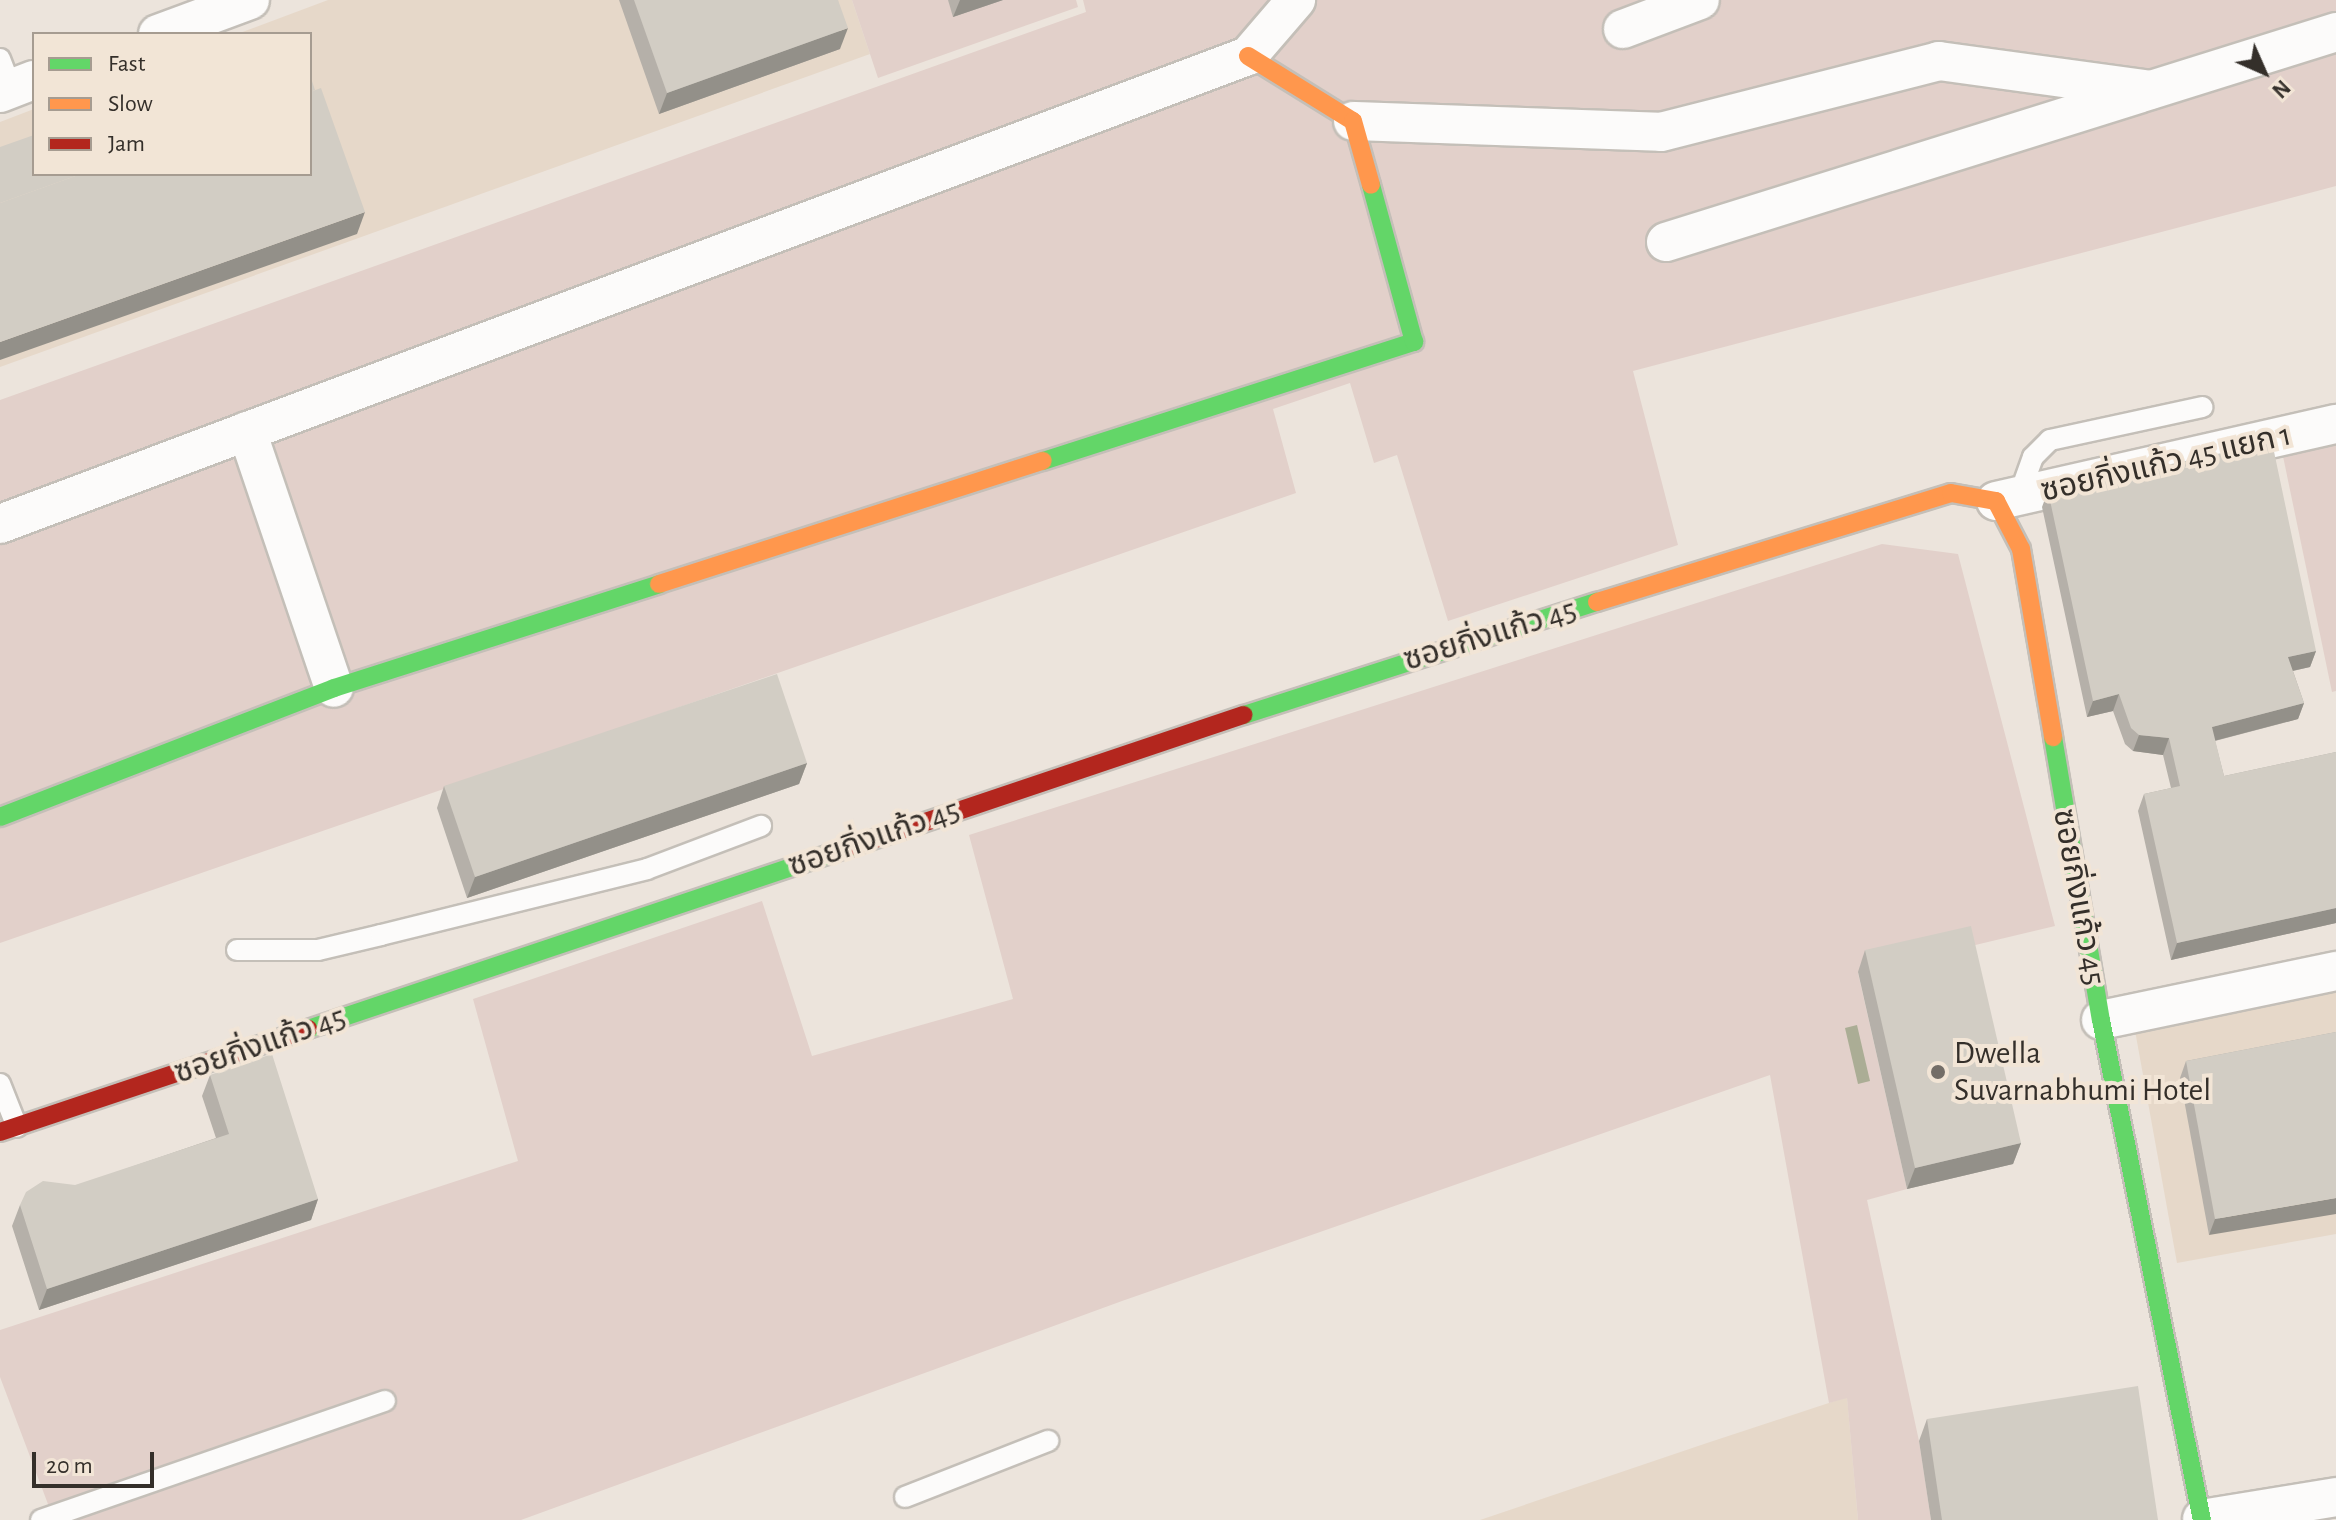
<!DOCTYPE html>
<html>
<head>
<meta charset="utf-8">
<style>
	body { margin:0 }
	#map { position:relative; width:2336px; height:1520px; overflow:hidden; background:#ece4dc; font-family:"Alegreya Sans","Noto Sans Thai",sans-serif }
	div>[style] { position:absolute }
	[style*='--x'] { left:calc(var(--x)*1px); top:calc(var(--y)*1px); width:calc(var(--w)*1px); rotate:calc(var(--a)*1deg) }
	.built>* { inset:0; background:#e6d8c9 }
	.green>* { inset:0; background:#e2d0ca }
	.water>* { inset:0; background:#abad95 }
	.roads { filter:drop-shadow(2px 0 #c4bfb8) drop-shadow(-2px 0 #c4bfb8) drop-shadow(0 2px #c4bfb8) drop-shadow(0 -2px #c4bfb8) }
	.lane>* { height:20px; margin:-10px; padding:0 10px; transform-origin:10px; border-radius:10px; background:#fcfbfa }
	.street>* { height:38px; margin:-19px; padding:0 19px; transform-origin:19px; border-radius:19px; background:#fcfbfa }
	.fast>* { height:18px; margin:-9px; padding:0 9px; transform-origin:9px; border-radius:9px; background:#63d668 }
	.slow>* { height:18px; margin:-9px; padding:0 9px; transform-origin:9px; border-radius:9px; background:#ff974d }
	.jam>* { height:18px; margin:-9px; padding:0 9px; transform-origin:9px; border-radius:9px; background:#b3261e }
	.wall>* { inset:0; background:#b5b0a9 }
	.shaded-wall>* { inset:0; background:#939089 }
	.building>* { inset:0; background:#d2cdc4 }
	.dots>* { width:22px; height:22px; translate:-50% -50%; box-sizing:border-box; border:4px solid #f2e5d6; border-radius:50% }
	span { translate:-50% -50%; white-space:nowrap; text-align:center; line-height:1.15; -webkit-text-stroke:8px #f2e5d6; paint-order:stroke }
	.street-label { font-size:32px; color:#342f2a }
	.poi-label { font-size:32px; color:#342f2a }
	.left { translate:0 -50%; text-align:left }
	.legend { position:absolute; left:32px; top:32px; width:280px; height:144px; box-sizing:border-box; background:#f2e5d6; border:2px solid #a69c91; margin:0; padding:10px 14px; list-style:none; font-size:24px; color:#342f2a }
	.legend li { display:flex; align-items:center; gap:16px; height:40px }
	.legend b { width:40px; border:2px solid #a69c91 }
	.north { position:absolute; left:2224px; top:32px; width:80px; height:80px; -webkit-text-stroke:6px #f2e5d6; paint-order:stroke; rotate:135deg; font-size:22px; font-weight:700; line-height:32px; text-align:center; color:#342f2a }
	.north::after { content:''; display:block; margin:auto; width:28px; height:36px; background:#342f2a; clip-path:polygon(50% 0,100% 100%,50% 72%,0 100%) }
	.scale { position:absolute; left:32px; top:1452px; width:122px; height:36px; box-sizing:border-box; border:4px solid #342f2a; border-top:0; padding-left:10px; font-size:24px; line-height:28px; white-space:nowrap; color:#342f2a; -webkit-text-stroke:6px #f2e5d6; paint-order:stroke }
</style>
</head>
<body>
<div id="map">
	<div class="built">
		<i style="clip-path:polygon(328px 0,852px 0,870px 54px,0 367px,0 122px,34px 109px,34px 174px,310px 174px,310px 34px,237px 34px)"></i>
		<i style="clip-path:polygon(2336px 989px,2336px 1234px,2177px 1263px,2134px 1025px)"></i>
		<i style="clip-path:polygon(1847px 1397px,1858px 1520px,1480px 1520px,1707px 1443px)"></i>
	</div>
	<div class="green">
		<i style="clip-path:polygon(852px 0,1076px 0,1078px 7px,878px 78px)"></i>
		<i style="clip-path:polygon(1083px 0,2336px 0,2336px 186px,1633px 371px,1678px 545px,1448px 621px,1397px 455px,1374px 463px,1350px 383px,1273px 409px,1296px 493px,0 943px,0 400px,1086px 12px)"></i>
		<i style="clip-path:polygon(2336px 424px,2336px 691px,2332px 692px,2279px 437px)"></i>
		<i style="clip-path:polygon(1882px 544px,1958px 554px,2055px 926px,1858px 973px,1907px 1189px,1867px 1200px,1919px 1441px,1931px 1520px,1858px 1520px,1847px 1398px,1829px 1403px,1770px 1075px,1122px 1301px,521px 1520px,54px 1520px,0 1377px,0 1330px,518px 1161px,473px 999px,762px 901px,812px 1056px,1013px 999px,969px 835px)"></i>
	</div>
	<div class="water">
		<i style="clip-path:polygon(1857px 1025px,1870px 1081px,1858px 1084px,1845px 1028px)"></i>
	</div>
	<div class="roads">
		<div class="lane">
			<i style="--x:0;--y:59;--w:31;--a:69"></i>
			<i style="--x:2019;--y:496;--w:41;--a:-70.3"></i>
			<i style="--x:2033;--y:457;--w:24;--a:-45"></i>
			<i style="--x:2050;--y:440;--w:156;--a:-12.2"></i>
			<i style="--x:237;--y:950;--w:81;--a:0"></i>
			<i style="--x:318;--y:950;--w:65;--a:-13.4"></i>
			<i style="--x:381;--y:935;--w:274;--a:-13.9"></i>
			<i style="--x:647;--y:869;--w:122;--a:-20.7"></i>
			<i style="--x:0;--y:1084;--w:46;--a:68.4"></i>
			<i style="--x:905;--y:1497;--w:154;--a:-21.4"></i>
			<i style="--x:41;--y:1520;--w:364;--a:-19.1"></i>
		</div>
		<div class="street">
			<i style="--x:1623;--y:29;--w:82;--a:-20.6"></i>
			<i style="--x:158;--y:34;--w:98;--a:-20.3"></i>
			<i style="--x:0;--y:93;--w:36;--a:-21"></i>
			<i style="--x:1353;--y:121;--w:308;--a:2"></i>
			<i style="--x:1661;--y:132;--w:287;--a:-14.3"></i>
			<i style="--x:1939;--y:61;--w:213;--a:7.8"></i>
			<i style="--x:1666;--y:242;--w:702;--a:-17.4"></i>
			<i style="--x:247;--y:431;--w:271;--a:71.3"></i>
			<i style="--x:1996;--y:501;--w:349;--a:-12.8"></i>
			<i style="--x:0;--y:524;--w:1333;--a:-20.56"></i>
			<i style="--x:1248;--y:56;--w:74;--a:-49.4"></i>
			<i style="--x:2101;--y:1020;--w:240;--a:-11.8"></i>
			<i style="--x:2202;--y:1519;--w:136;--a:-9.3"></i>
		</div>
		<div class="fast">
			<i style="--x:1043;--y:461;--w:390;--a:-17.8"></i>
			<i style="--x:1414;--y:342;--w:163;--a:-105.3"></i>
			<i style="--x:1244;--y:715;--w:371;--a:-17.8"></i>
			<i style="--x:2053;--y:737;--w:287;--a:80.4"></i>
			<i style="--x:2101;--y:1020;--w:510;--a:78.58"></i>
			<i style="--x:0;--y:817;--w:358;--a:-21.1"></i>
			<i style="--x:334;--y:688;--w:341;--a:-17.7"></i>
			<i style="--x:308;--y:1029;--w:576;--a:-18.53"></i>
		</div>
		<div class="slow">
			<i style="--x:1248;--y:56;--w:123;--a:31.8"></i>
			<i style="--x:1353;--y:121;--w:66;--a:74.3"></i>
			<i style="--x:659;--y:584;--w:403;--a:-17.8"></i>
			<i style="--x:1597;--y:602;--w:370;--a:-17.1"></i>
			<i style="--x:1951;--y:493;--w:46;--a:10.1"></i>
			<i style="--x:1996;--y:501;--w:54;--a:62.5"></i>
			<i style="--x:2021;--y:549;--w:191;--a:80.3"></i>
		</div>
		<div class="jam">
			<i style="--x:854;--y:846;--w:411;--a:-18.6"></i>
			<i style="--x:0;--y:1132;--w:325;--a:-18.5"></i>
		</div>
	</div>
	<div class="wall">
		<i style="clip-path:polygon(619px 0,838px 0,840px 49px,659px 114px)"></i>
		<i style="clip-path:polygon(948px 0,1003px 0,953px 17px)"></i>
		<i style="clip-path:polygon(2048px 491px,2316px 651px,2310px 667px,2293px 671px,2304px 703px,2298px 719px,2215px 741px,2224px 776px,2336px 752px,2336px 923px,2171px 960px,2138px 811px,2144px 794px,2171px 788px,2163px 755px,2133px 751px,2125px 744px,2113px 711px,2087px 717px,2042px 507px)"></i>
		<i style="clip-path:polygon(807px 763px,799px 784px,467px 898px,437px 808px,444px 786px)"></i>
		<i style="clip-path:polygon(1865px 950px,2021px 1143px,2013px 1164px,1907px 1189px,1858px 972px)"></i>
		<i style="clip-path:polygon(2336px 1032px,2209px 1235px,2180px 1078px,2186px 1061px)"></i>
		<i style="clip-path:polygon(210px 1075px,318px 1199px,311px 1220px,39px 1310px,12px 1226px,20px 1205px,216px 1138px,202px 1096px)"></i>
		<i style="clip-path:polygon(1927px 1419px,2158px 1520px,1931px 1520px,1919px 1441px)"></i>
	</div>
	<div class="shaded-wall">
		<i style="clip-path:polygon(960px 0,1003px 0,953px 17px)"></i>
		<i style="clip-path:polygon(848px 28px,840px 49px,659px 114px,667px 93px)"></i>
		<i style="clip-path:polygon(365px 212px,357px 234px,0 360px,0 342px)"></i>
		<i style="clip-path:polygon(2316px 651px,2310px 667px,2282px 673px,2288px 657px)"></i>
		<i style="clip-path:polygon(2119px 694px,2113px 711px,2087px 717px,2093px 701px)"></i>
		<i style="clip-path:polygon(2304px 703px,2298px 719px,2206px 743px,2212px 727px)"></i>
		<i style="clip-path:polygon(2139px 735px,2169px 738px,2163px 755px,2133px 751px)"></i>
		<i style="clip-path:polygon(807px 763px,799px 784px,467px 898px,475px 877px)"></i>
		<i style="clip-path:polygon(2336px 908px,2336px 923px,2171px 960px,2177px 943px)"></i>
		<i style="clip-path:polygon(2021px 1143px,2013px 1164px,1907px 1189px,1915px 1168px)"></i>
		<i style="clip-path:polygon(2336px 1198px,2336px 1214px,2209px 1235px,2215px 1219px)"></i>
		<i style="clip-path:polygon(318px 1199px,311px 1220px,39px 1310px,47px 1289px)"></i>
	</div>
	<div class="building">
		<i style="clip-path:polygon(634px 0,838px 0,848px 28px,667px 93px)"></i>
		<i style="clip-path:polygon(310px 75px,315px 90px,310px 92px)"></i>
		<i style="clip-path:polygon(321px 88px,365px 212px,0 342px,0 203px,81px 174px,310px 174px,310px 92px)"></i>
		<i style="clip-path:polygon(34px 135px,34px 174px,81px 174px,0 203px,0 147px)"></i>
		<i style="clip-path:polygon(2272px 442px,2316px 651px,2288px 657px,2304px 703px,2212px 727px,2224px 776px,2336px 752px,2336px 908px,2177px 943px,2144px 794px,2180px 786px,2169px 738px,2139px 735px,2131px 728px,2119px 694px,2093px 701px,2048px 491px)"></i>
		<i style="clip-path:polygon(777px 674px,807px 763px,475px 877px,444px 786px)"></i>
		<i style="clip-path:polygon(1971px 926px,2021px 1143px,1915px 1168px,1865px 950px)"></i>
		<i style="clip-path:polygon(2336px 1032px,2336px 1198px,2215px 1219px,2186px 1061px)"></i>
		<i style="clip-path:polygon(272px 1054px,318px 1199px,47px 1289px,20px 1205px,26px 1192px,43px 1181px,75px 1185px,229px 1134px,210px 1075px)"></i>
		<i style="clip-path:polygon(2138px 1386px,2158px 1520px,1942px 1520px,1927px 1419px)"></i>
	</div>
	<div class="dots">
		<i style="left:1938px;top:1072px;background:#746e68"></i>
	</div>
	<div class="street-label">
		<span style="left:2166px;top:463px;rotate:-13deg">ซอยกิ่งแก้ว 45 แยก 1</span>
		<span style="left:1490px;top:635px;rotate:-17deg">ซอยกิ่งแก้ว 45</span>
		<span style="left:874px;top:838px;rotate:-19deg">ซอยกิ่งแก้ว 45</span>
		<span style="left:2079px;top:897px;rotate:80deg">ซอยกิ่งแก้ว 45</span>
		<span style="left:260px;top:1045px;rotate:-19deg">ซอยกิ่งแก้ว 45</span>
	</div>
	<div class="poi-label">
		<span class="left" style="left:1954px;top:1072px">Dwella<br>Suvarnabhumi Hotel</span>
	</div>
	<ul class="legend">
	<li><b style="height:10px;background:#63d668"></b>Fast</li>
	<li><b style="height:10px;background:#ff974d"></b>Slow</li>
	<li><b style="height:10px;background:#b3261e"></b>Jam</li>
	</ul>
	<div class="north">N</div>
	<div class="scale">20 m</div>
</div>
</body>
</html>
